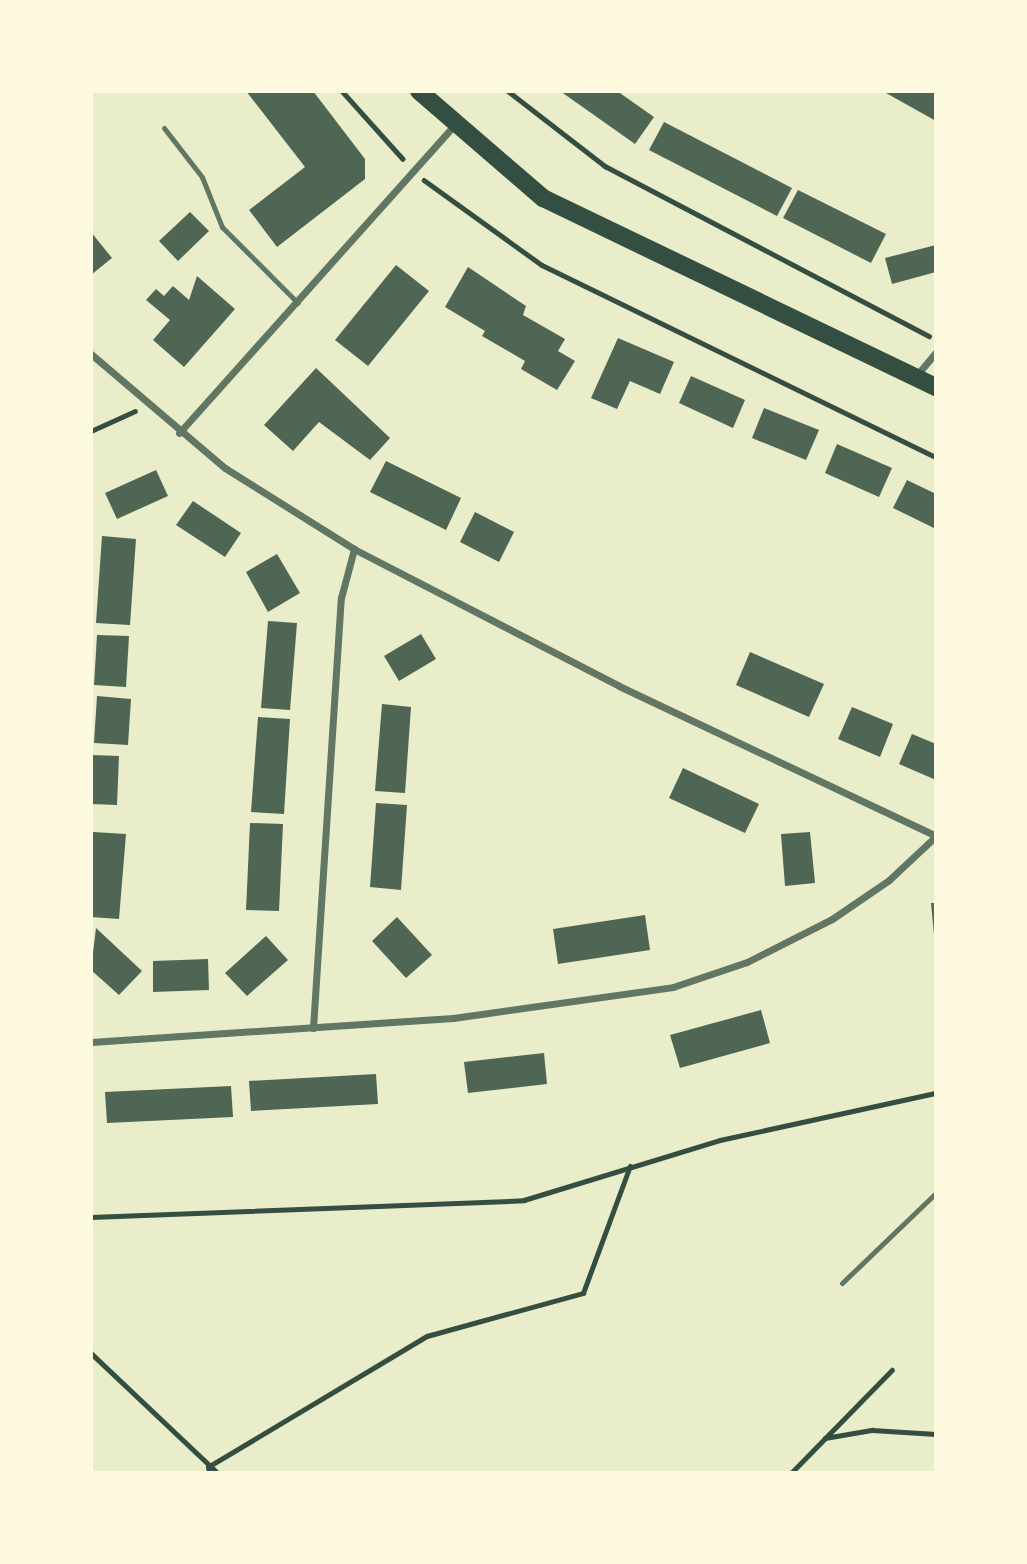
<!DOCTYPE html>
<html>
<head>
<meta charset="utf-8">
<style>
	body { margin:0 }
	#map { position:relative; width:1027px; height:1564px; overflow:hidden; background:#e9edc9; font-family:"Playfair Display",serif }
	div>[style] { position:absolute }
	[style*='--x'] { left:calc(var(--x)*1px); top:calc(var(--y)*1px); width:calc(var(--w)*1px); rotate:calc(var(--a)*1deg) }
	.building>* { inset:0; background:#4f6655 }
	.path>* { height:4.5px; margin:-2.25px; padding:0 2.25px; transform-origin:2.25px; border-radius:2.25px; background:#344e41 }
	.service>* { height:5px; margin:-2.5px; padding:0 2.5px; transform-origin:2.5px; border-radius:2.5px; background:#617663 }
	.minor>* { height:7px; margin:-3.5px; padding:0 3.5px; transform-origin:3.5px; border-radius:3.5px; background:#617663 }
	.primary>* { height:18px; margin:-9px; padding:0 9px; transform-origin:9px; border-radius:9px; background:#344e41 }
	span { translate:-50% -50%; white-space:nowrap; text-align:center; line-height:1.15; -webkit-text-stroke:5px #fefae0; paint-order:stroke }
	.frame { position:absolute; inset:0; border:93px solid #fefae0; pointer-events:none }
</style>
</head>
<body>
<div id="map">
	<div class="building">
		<i style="clip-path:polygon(246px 91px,313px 91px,365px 159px,365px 179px,277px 247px,249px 210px,305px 167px)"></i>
		<i style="clip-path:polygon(560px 91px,617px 91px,654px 117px,635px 144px)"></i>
		<i style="clip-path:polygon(888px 91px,936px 91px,936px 121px,886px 93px)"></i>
		<i style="clip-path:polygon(664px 122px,792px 188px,777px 216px,649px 150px)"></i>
		<i style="clip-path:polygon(798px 190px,886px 234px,871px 263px,783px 218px)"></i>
		<i style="clip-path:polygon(190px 212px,209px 231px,178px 261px,159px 241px)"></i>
		<i style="clip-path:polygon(91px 232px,112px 258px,91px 275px)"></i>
		<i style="clip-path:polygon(936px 245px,936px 272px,892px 284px,885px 258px)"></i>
		<i style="clip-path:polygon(396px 265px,429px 291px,368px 366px,335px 340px)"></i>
		<i style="clip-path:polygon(468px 267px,526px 306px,523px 315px,565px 339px,558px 351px,575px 361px,557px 390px,521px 369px,525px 361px,482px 336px,485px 331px,445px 307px)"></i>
		<i style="clip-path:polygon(197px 276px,235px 309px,184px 367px,153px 340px,170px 320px,146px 300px,156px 289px,164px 296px,173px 286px,189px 300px)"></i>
		<i style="clip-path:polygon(618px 338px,674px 362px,660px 394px,630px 381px,617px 409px,591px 398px)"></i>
		<i style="clip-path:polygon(316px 368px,390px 438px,370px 460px,319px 422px,293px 451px,264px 425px)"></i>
		<i style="clip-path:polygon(691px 376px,745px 400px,733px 428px,679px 403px)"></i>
		<i style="clip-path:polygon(764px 408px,819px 430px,806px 460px,752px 438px)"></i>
		<i style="clip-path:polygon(837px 444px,892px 468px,879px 497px,825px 473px)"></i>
		<i style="clip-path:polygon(386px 461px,461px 498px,446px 530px,370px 492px)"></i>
		<i style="clip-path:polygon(156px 470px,168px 496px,117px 519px,105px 493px)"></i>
		<i style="clip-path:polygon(907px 480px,936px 494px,936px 529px,893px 508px)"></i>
		<i style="clip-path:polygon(193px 501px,241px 533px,225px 557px,176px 525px)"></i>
		<i style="clip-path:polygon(475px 512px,514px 532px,499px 562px,460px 542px)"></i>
		<i style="clip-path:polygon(102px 536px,136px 539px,130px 625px,96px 623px)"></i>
		<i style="clip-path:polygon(277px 554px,300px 593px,268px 612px,246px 572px)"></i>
		<i style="clip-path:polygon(268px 621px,297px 623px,290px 710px,261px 708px)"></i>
		<i style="clip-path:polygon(421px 634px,436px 659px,399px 681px,384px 656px)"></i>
		<i style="clip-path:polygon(97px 635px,129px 636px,126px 687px,94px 685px)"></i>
		<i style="clip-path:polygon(750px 652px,824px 684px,809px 717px,736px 685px)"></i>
		<i style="clip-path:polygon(97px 696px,131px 699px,128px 745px,94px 743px)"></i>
		<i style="clip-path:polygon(382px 704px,411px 707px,405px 793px,375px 791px)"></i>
		<i style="clip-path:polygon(852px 707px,893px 724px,880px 757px,838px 739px)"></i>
		<i style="clip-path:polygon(258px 717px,290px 719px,284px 814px,251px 812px)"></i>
		<i style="clip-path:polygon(912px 734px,936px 744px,936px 780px,899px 764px)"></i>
		<i style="clip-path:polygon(91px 755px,119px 756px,117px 805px,91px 804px)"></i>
		<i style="clip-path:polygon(683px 768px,759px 804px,745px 833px,669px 798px)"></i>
		<i style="clip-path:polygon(376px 803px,407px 805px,401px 890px,370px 887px)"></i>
		<i style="clip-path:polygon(250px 823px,283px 824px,279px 911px,246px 910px)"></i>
		<i style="clip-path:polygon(93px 832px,126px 834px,119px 919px,91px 917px)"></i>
		<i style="clip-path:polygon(810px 832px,815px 883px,785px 886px,781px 834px)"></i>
		<i style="clip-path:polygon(931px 903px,936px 903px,936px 935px,934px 935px)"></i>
		<i style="clip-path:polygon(645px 915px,650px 950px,558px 964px,553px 929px)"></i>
		<i style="clip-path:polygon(397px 917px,432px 955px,406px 978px,372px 941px)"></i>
		<i style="clip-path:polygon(96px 928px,142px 971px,119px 995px,91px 970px)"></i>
		<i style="clip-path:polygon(266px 936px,288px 960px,247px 996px,225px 973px)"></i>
		<i style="clip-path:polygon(208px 959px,209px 990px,153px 992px,153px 961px)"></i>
		<i style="clip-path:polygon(761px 1010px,770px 1043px,680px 1068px,670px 1035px)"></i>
		<i style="clip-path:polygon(544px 1053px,547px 1084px,468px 1093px,464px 1062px)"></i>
		<i style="clip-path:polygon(376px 1074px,378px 1104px,251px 1111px,249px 1081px)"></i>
		<i style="clip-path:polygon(231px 1086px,233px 1117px,107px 1123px,105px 1092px)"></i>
	</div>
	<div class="path">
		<i style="--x:342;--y:91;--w:91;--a:48.1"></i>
		<i style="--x:508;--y:91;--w:123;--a:37.7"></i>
		<i style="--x:605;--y:166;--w:366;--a:27.7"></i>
		<i style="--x:424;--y:180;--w:145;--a:35.8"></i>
		<i style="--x:542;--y:265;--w:438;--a:26"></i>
		<i style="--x:91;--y:431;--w:48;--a:-24.4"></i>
		<i style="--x:91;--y:1217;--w:433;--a:-2.2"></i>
		<i style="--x:524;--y:1200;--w:205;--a:-17"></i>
		<i style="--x:720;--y:1140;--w:221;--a:-12.3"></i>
		<i style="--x:91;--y:1353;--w:175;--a:43.4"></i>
		<i style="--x:825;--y:1438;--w:48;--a:-9.7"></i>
		<i style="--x:872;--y:1430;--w:64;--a:3.6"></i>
		<i style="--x:209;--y:1473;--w:6;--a:-99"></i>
		<i style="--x:208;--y:1467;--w:255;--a:-30.9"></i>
		<i style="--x:427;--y:1336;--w:162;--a:-15.4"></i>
		<i style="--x:583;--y:1293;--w:135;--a:-69.7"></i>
		<i style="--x:791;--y:1473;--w:144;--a:-45.6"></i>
	</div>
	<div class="service">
		<i style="--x:164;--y:128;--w:62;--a:52.2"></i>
		<i style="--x:202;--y:177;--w:54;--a:68.2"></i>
		<i style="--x:222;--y:227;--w:107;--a:45"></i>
		<i style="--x:842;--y:1283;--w:130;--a:-43.8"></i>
	</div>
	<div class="minor">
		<i style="--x:91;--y:354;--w:176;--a:40.4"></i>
		<i style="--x:225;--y:468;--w:152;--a:32.1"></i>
		<i style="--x:354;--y:549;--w:298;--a:27.3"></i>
		<i style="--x:619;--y:686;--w:351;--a:25.3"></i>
		<i style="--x:916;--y:376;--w:31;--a:-50"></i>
		<i style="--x:179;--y:433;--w:413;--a:-48.2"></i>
		<i style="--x:313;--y:1028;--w:431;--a:-86.3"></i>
		<i style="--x:341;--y:598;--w:51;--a:-75.1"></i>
		<i style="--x:91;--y:1042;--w:363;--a:-3.8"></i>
		<i style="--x:453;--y:1018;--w:222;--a:-8"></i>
		<i style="--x:673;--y:987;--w:78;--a:-18.7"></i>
		<i style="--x:747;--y:962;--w:95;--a:-26.8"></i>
		<i style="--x:832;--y:919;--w:69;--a:-34.4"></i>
		<i style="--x:889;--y:880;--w:64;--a:-43.1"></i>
	</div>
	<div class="primary">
		<i style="--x:419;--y:91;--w:164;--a:40.8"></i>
		<i style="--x:543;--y:198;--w:436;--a:25.7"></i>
	</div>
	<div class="frame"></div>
</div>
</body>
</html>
